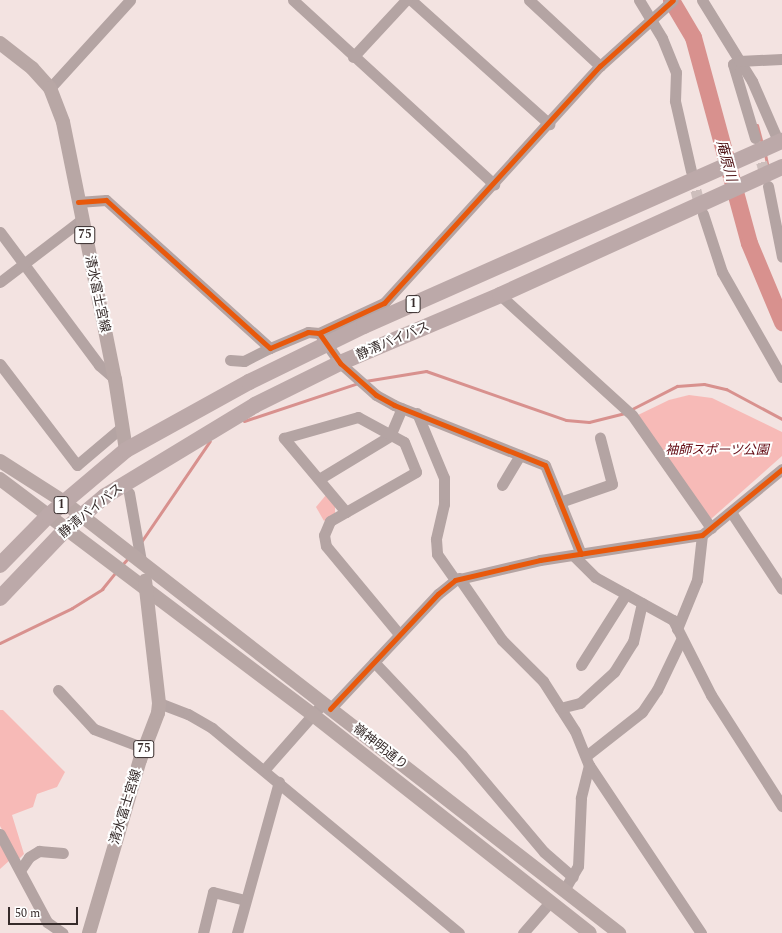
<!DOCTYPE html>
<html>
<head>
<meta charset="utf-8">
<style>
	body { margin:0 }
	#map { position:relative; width:782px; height:933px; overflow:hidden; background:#f3e3e1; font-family:Spectral,"Noto Sans JP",serif }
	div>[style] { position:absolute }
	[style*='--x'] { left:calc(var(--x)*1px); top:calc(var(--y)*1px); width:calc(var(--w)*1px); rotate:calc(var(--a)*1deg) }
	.green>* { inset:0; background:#f7bab7 }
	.stream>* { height:3px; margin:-1.5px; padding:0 1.5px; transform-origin:1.5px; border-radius:1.5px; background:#d8918e }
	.river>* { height:17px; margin:-8.5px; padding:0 8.5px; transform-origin:8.5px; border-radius:8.5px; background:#d8918e }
	.minor-tunnel>* { height:11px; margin-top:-5.5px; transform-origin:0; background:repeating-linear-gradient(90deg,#cdbebc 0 11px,transparent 0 16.5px) }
	.minor>* { height:11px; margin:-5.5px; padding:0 5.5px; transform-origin:5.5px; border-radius:5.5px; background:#b4a4a3 }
	.major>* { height:14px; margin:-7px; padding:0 7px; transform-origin:7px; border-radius:7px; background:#b8a7a5 }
	.highway>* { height:16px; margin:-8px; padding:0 8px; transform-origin:8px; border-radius:8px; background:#bca9a9 }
	.cycleway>* { height:5px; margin:-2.5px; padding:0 2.5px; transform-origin:2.5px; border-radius:2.5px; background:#e8590c }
	span { translate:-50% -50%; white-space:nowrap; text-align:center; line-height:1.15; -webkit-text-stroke:4px #fff; paint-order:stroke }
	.shield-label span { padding:1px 3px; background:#fff; border:1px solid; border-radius:3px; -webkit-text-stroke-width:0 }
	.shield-label { font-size:12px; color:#362b2a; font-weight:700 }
	.street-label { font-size:13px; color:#362b2a }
	.park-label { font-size:13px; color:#630912; font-style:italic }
	.water-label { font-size:14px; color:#4e1113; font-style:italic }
	.scale { position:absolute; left:8px; top:907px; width:70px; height:18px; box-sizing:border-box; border:2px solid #362b2a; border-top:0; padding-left:5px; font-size:12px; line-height:14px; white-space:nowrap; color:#362b2a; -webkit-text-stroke:3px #fff; paint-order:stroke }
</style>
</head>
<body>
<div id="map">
	<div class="green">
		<i style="clip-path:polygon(689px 395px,712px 398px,782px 432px,782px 456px,711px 519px,638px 415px,669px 400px)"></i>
		<i style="clip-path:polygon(326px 495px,335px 505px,335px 513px,324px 521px,316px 507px)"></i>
		<i style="clip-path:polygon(0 710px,3px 710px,65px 772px,57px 787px,37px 794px,33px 807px,12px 815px,24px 854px,19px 859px,0 826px)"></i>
		<i style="clip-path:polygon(0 843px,10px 860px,0 869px)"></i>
	</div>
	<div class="stream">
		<i style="--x:757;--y:125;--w:20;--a:75"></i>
		<i style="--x:765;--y:154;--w:14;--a:78"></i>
		<i style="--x:365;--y:381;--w:62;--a:-9.3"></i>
		<i style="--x:426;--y:371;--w:148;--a:19.3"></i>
		<i style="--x:566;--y:420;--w:23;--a:5"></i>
		<i style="--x:589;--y:422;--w:37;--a:-14"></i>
		<i style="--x:630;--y:410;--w:53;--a:-27.1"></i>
		<i style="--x:677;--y:386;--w:27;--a:-4"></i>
		<i style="--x:704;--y:384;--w:23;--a:13"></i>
		<i style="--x:726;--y:389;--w:64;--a:28.2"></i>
		<i style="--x:244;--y:421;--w:120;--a:-18.4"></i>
		<i style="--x:141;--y:542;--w:122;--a:-55.7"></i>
		<i style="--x:121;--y:566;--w:12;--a:-48"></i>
		<i style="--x:0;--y:643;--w:80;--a:-25.9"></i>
		<i style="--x:72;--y:608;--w:36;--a:-32"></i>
		<i style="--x:102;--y:589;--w:22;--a:-51"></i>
	</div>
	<div class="river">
		<i style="--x:671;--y:0;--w:43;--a:59.3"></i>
		<i style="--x:693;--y:37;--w:213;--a:74.8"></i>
		<i style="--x:749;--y:243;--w:86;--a:67.3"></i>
	</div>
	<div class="minor-tunnel">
		<i style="--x:757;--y:146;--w:36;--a:74"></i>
		<i style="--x:692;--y:174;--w:37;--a:76"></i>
	</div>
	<div class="minor">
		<i style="--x:293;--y:0;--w:273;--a:42.5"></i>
		<i style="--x:411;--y:0;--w:186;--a:41.9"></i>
		<i style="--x:529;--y:0;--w:97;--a:42.9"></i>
		<i style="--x:639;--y:0;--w:44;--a:58.8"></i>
		<i style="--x:662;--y:38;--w:37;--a:68"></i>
		<i style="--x:676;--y:72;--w:29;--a:92"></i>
		<i style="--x:675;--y:101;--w:72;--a:77.1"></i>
		<i style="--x:702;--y:0;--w:95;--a:58.3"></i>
		<i style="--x:752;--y:81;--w:68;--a:66.5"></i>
		<i style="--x:353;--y:57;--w:78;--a:-47.1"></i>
		<i style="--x:50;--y:88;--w:119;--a:-47.7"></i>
		<i style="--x:755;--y:138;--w:77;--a:-106.6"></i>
		<i style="--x:733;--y:64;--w:7;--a:-27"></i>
		<i style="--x:739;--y:61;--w:43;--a:-2.7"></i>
		<i style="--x:768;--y:186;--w:72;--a:78.8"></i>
		<i style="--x:78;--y:202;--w:28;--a:-4"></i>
		<i style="--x:106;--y:200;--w:221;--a:42.1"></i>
		<i style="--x:270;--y:348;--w:41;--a:-22.8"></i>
		<i style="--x:308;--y:332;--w:11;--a:5"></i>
		<i style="--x:319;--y:333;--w:37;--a:55"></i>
		<i style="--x:340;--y:363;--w:48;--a:41.6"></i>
		<i style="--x:376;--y:395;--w:21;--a:29"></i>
		<i style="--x:394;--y:405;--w:162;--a:21.7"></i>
		<i style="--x:545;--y:465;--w:96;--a:68"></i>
		<i style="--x:703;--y:214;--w:61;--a:71.9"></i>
		<i style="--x:722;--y:272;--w:121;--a:60.3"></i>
		<i style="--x:0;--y:232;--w:166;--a:53.3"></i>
		<i style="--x:99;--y:365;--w:21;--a:41"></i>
		<i style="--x:0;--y:282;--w:102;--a:-37.4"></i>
		<i style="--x:500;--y:295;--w:178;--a:42.3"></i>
		<i style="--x:632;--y:415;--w:138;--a:55"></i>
		<i style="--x:319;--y:333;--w:72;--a:-24.8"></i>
		<i style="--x:384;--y:303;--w:321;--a:-47.7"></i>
		<i style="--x:600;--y:66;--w:98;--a:-42.1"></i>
		<i style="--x:230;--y:360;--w:14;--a:4"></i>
		<i style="--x:244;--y:361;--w:29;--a:-27"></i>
		<i style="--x:0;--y:364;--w:127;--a:52.7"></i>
		<i style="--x:77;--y:465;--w:59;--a:-40.2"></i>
		<i style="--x:417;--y:413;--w:70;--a:67.4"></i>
		<i style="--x:444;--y:478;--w:26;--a:90"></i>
		<i style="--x:444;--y:504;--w:36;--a:103"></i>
		<i style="--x:436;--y:539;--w:15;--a:86"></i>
		<i style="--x:437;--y:554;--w:32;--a:55"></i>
		<i style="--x:319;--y:479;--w:83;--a:-31.2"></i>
		<i style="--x:390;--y:436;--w:30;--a:-67"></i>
		<i style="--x:502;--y:485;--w:35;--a:-59"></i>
		<i style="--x:129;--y:493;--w:69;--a:80"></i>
		<i style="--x:560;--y:502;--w:55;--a:-19.1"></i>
		<i style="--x:612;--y:484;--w:48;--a:-104.6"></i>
		<i style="--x:346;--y:512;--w:97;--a:-130"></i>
		<i style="--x:284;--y:438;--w:77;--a:-15.8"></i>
		<i style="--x:358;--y:417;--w:52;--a:28.5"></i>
		<i style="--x:404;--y:442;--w:32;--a:68"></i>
		<i style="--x:416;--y:472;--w:99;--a:150.3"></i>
		<i style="--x:330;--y:521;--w:15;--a:113"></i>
		<i style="--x:324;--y:535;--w:11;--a:80"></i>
		<i style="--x:326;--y:546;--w:114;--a:50.3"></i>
		<i style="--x:731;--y:512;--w:92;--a:56.5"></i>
		<i style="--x:573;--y:555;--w:31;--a:45"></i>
		<i style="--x:595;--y:577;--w:89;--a:28.9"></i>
		<i style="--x:673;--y:620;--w:84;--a:63.1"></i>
		<i style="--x:711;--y:695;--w:132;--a:57.4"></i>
		<i style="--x:459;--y:578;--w:75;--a:55.3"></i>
		<i style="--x:502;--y:640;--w:58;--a:45"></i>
		<i style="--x:543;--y:681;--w:59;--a:57.4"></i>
		<i style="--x:575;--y:731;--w:37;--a:68"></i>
		<i style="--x:589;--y:765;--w:34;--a:104"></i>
		<i style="--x:581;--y:798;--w:68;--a:92.5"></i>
		<i style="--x:578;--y:866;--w:28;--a:120"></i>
		<i style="--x:677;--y:629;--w:53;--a:-67.8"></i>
		<i style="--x:697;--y:580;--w:45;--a:-83.7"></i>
		<i style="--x:374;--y:662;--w:128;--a:46.6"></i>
		<i style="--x:462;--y:755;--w:127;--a:49.8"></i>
		<i style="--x:544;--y:852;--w:38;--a:41"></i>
		<i style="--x:581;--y:665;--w:84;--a:-57.6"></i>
		<i style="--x:58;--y:690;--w:53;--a:47.3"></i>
		<i style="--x:94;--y:729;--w:53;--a:20.8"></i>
		<i style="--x:159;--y:703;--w:31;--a:21"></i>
		<i style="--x:188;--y:714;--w:28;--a:30"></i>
		<i style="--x:212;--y:728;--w:321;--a:39.7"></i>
		<i style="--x:560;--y:708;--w:21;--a:-14"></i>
		<i style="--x:580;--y:703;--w:46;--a:-42.4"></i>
		<i style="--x:614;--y:672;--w:36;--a:-58"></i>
		<i style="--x:633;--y:642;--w:40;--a:-77"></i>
		<i style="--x:330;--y:709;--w:158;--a:-46.8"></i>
		<i style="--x:438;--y:594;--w:22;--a:-39"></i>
		<i style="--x:455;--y:580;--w:87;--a:-13.2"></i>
		<i style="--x:540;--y:560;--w:164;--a:-8.8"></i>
		<i style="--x:702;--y:535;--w:104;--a:-39.5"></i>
		<i style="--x:586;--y:756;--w:71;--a:-38.2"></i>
		<i style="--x:642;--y:712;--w:27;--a:-56"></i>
		<i style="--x:657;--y:690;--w:55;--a:-64.4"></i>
		<i style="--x:589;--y:765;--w:202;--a:56.3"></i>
		<i style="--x:264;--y:770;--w:89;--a:-48.6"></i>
		<i style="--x:0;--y:834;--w:100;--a:61.9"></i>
		<i style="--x:47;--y:922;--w:19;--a:35"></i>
		<i style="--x:21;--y:869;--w:14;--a:-56"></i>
		<i style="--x:29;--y:857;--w:12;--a:-31"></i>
		<i style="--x:39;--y:851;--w:24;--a:5"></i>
		<i style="--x:203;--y:933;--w:42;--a:-76.3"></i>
		<i style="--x:213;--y:892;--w:33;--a:14"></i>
		<i style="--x:237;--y:933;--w:157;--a:-74.5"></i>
		<i style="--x:523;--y:933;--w:41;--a:-48.9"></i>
	</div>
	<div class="major">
		<i style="--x:0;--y:43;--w:41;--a:38"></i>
		<i style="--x:32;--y:68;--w:27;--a:48"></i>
		<i style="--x:50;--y:88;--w:36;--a:69"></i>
		<i style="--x:63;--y:122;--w:262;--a:78.6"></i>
		<i style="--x:115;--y:379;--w:72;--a:81.2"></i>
		<i style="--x:0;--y:461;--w:76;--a:32.6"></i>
		<i style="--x:64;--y:502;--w:703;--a:37.83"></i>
		<i style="--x:0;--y:479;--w:392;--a:37"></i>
		<i style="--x:313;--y:715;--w:352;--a:38.2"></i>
		<i style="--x:89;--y:933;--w:180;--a:-73.6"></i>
		<i style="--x:140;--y:760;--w:50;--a:-69"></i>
		<i style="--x:158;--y:713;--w:10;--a:-84"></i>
		<i style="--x:159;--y:703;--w:123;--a:-96.5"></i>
	</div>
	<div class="highway">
		<i style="--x:0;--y:565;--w:70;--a:-45.6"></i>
		<i style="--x:49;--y:515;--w:101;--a:-40.2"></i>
		<i style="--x:126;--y:450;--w:141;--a:-28.9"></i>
		<i style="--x:249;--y:382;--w:128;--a:-26"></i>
		<i style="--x:364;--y:326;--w:457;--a:-23.9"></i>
		<i style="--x:0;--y:598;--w:95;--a:-46.3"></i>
		<i style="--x:66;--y:529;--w:51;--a:-40.2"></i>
		<i style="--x:105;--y:496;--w:175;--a:-31.2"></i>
		<i style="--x:255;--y:405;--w:95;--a:-26.3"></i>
		<i style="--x:340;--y:363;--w:174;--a:-23"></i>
		<i style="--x:500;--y:295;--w:310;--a:-24.4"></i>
	</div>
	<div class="cycleway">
		<i style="--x:78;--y:202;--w:28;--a:-4"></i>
		<i style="--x:106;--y:200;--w:221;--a:42.1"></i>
		<i style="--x:270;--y:348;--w:41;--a:-22.8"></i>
		<i style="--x:308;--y:332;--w:11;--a:5"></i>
		<i style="--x:319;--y:333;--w:37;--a:55"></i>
		<i style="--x:340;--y:363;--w:48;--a:41.6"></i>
		<i style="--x:376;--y:395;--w:21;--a:29"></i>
		<i style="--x:394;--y:405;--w:162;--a:21.7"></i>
		<i style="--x:545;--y:465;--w:96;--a:68"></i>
		<i style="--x:319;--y:333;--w:72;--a:-24.8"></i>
		<i style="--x:384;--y:303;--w:321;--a:-47.7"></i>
		<i style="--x:600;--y:66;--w:98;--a:-42.1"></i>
		<i style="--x:330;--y:709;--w:158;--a:-46.8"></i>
		<i style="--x:438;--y:594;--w:22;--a:-39"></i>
		<i style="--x:455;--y:580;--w:87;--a:-13.2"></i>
		<i style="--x:540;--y:560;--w:164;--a:-8.8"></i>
		<i style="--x:702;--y:535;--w:104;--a:-39.5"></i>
	</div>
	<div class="shield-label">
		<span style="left:85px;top:235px">75</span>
		<span style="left:413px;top:304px">1</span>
		<span style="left:61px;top:505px">1</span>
		<span style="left:144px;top:749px">75</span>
	</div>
	<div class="street-label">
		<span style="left:97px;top:294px;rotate:78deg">清水富士宮線</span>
		<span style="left:393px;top:341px;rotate:-23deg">静清バイパス</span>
		<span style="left:91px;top:511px;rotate:-39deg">静清バイパス</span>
		<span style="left:380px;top:747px;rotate:38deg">嶺神明通り</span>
		<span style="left:126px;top:807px;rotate:-73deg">清水富士宮線</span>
	</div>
	<div class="park-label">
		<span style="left:717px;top:450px">袖師スポーツ公園</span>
	</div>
	<div class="water-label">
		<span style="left:726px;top:161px;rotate:75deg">庵原川</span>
	</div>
	<div class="scale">50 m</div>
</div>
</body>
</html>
